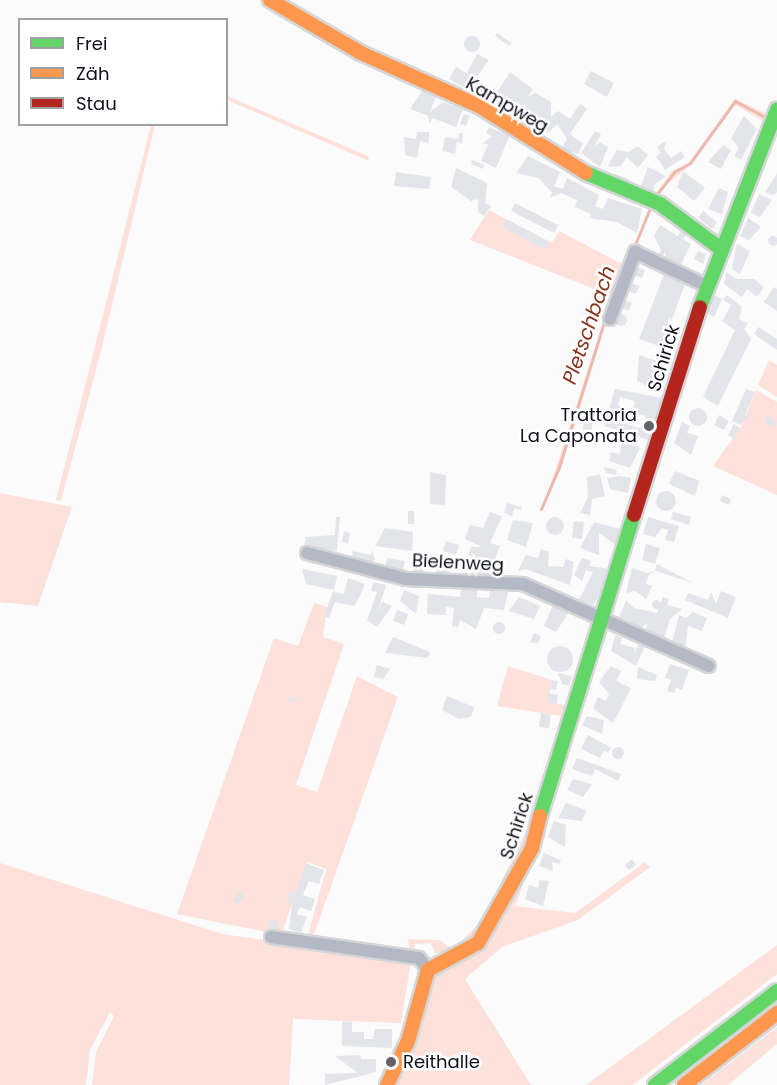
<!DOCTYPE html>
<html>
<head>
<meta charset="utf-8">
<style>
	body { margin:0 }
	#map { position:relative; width:777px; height:1085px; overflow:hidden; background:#fbfbfb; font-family:Poppins,sans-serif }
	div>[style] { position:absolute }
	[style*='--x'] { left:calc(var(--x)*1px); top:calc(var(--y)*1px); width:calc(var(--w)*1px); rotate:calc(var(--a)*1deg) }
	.green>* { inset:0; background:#fde1da }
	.stream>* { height:3px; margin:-1.5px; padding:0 1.5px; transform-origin:1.5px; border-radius:1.5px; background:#ecbaad }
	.building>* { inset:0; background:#e3e5ea }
	.round { border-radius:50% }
	.roads { filter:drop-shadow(2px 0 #d5d6d7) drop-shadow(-2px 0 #d5d6d7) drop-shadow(0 2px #d5d6d7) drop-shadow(0 -2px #d5d6d7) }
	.street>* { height:12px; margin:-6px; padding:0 6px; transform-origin:6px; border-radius:6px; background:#b4b9c6 }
	.fast>* { height:14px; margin:-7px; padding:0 7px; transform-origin:7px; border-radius:7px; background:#63d668 }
	.slow>* { height:14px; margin:-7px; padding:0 7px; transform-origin:7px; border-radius:7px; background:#ff974d }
	.jam>* { height:14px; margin:-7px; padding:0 7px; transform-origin:7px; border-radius:7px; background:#b3261e }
	.dots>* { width:16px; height:16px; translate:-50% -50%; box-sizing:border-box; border:3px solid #fff; border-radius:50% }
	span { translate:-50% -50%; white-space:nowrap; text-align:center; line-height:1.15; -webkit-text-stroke:5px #fff; paint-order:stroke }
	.street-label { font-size:18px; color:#0e111a }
	.poi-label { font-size:18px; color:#0e111a }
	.right { translate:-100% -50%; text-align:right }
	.left { translate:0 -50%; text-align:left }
	.water-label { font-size:20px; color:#87321c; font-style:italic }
	.legend { position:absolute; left:18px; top:18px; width:210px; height:108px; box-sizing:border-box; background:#fff; border:2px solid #9fa0a3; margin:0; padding:8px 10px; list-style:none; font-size:18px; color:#0e111a }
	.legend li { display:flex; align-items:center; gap:12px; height:30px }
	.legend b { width:30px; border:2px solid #9fa0a3 }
</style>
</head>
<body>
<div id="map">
	<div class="green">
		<i style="clip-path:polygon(227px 96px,368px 156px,369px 161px,227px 100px)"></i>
		<i style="clip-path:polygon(735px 99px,767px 114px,765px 122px,735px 105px,690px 165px,655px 195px,672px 171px,689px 163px)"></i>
		<i style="clip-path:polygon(151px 125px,155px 125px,101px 351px,61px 501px,56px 500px)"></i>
		<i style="clip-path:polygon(489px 210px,552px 243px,559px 231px,624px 265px,561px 468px,542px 511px,612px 296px,470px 240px)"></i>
		<i style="clip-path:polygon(769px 360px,777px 365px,777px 397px,758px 385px)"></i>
		<i style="clip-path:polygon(756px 390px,777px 402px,777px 495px,713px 466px,741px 427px)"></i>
		<i style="clip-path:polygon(0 493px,72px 507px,38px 606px,0 602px)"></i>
		<i style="clip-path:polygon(314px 603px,327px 607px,323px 637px,344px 644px,296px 785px,317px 792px,357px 676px,398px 697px,312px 940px,307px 939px,326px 869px,307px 862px,281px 935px,177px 914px,274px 638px,298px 646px)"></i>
		<i style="clip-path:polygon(508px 666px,552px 680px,548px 702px,565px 705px,561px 716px,497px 706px)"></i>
		<i style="clip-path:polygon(551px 738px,522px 850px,473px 938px,447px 953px,435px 953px,431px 943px,414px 944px,415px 953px,410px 953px,408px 939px,439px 940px,453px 949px,481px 922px,525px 834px)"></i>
		<i style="clip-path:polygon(555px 799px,515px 906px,575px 913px,645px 862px,650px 867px,578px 920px,502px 947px,465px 979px,531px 1085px,394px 1085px,423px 1021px,432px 977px,464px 960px)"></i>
		<i style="clip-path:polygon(0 863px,222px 934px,411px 961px,401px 1023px,293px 1019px,289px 1085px,92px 1085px,96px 1052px,114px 1016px,110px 1012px,90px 1050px,86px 1085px,0 1085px)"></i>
		<i style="clip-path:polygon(777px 945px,777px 974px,648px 1073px,632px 1085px,586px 1085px)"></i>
		<i style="clip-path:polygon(777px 1027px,777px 1044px,728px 1085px,701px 1085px)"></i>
	</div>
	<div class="stream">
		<i style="--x:657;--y:194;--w:28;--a:-52"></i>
		<i style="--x:674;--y:172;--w:18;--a:-29"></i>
		<i style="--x:690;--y:163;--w:77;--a:-54"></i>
		<i style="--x:735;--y:101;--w:34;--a:28"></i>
		<i style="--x:634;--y:247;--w:42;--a:-67.7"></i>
		<i style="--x:541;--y:509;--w:46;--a:-66.8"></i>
		<i style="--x:559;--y:467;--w:159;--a:-72.8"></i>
	</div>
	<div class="building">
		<i style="clip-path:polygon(497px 33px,511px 43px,509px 46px,495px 36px)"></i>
		<i class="round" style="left:464px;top:36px;width:16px;height:16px"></i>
		<i style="clip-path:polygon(477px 54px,489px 60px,476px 78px,484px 85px,498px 91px,510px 72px,533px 89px,528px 96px,536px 93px,551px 102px,551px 117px,558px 111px,570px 119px,580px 104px,587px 109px,570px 134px,583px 144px,578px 154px,561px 149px,567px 139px,557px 124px,548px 133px,510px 100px,504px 110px,449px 79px,456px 67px,467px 73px)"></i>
		<i style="clip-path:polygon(591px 71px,614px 83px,607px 97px,584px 84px)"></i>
		<i style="clip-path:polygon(422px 91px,436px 96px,430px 112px,443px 102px,463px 109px,456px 127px,432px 118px,430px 124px,428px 116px,410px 109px)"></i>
		<i style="clip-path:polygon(464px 114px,470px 116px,466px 126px,460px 124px)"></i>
		<i style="clip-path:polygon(744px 116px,757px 129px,741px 160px,734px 156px,739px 148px,731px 138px)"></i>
		<i style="clip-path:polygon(489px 128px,510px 135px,496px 168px,481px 161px,488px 145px,483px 143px,492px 136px,486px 133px)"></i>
		<i style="clip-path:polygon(595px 131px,601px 134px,593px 149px,599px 142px,608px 147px,600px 167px,581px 153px)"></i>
		<i style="clip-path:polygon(417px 132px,429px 132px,429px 143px,420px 141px,417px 158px,405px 155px,404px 137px,416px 139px)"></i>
		<i style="clip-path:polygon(459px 133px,463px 133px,462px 143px,457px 142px,455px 154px,442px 151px,445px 137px,458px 139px)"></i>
		<i style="clip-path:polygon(667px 140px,664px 149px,671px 158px,681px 151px,685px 157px,665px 170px,656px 156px,661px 153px,657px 147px)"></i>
		<i style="clip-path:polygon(723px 145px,731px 150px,721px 169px,708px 162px)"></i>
		<i style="clip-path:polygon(638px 146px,648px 155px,638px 168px,627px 157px,621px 166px,607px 167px,617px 150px,629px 152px)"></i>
		<i style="clip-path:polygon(528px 156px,560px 172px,554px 186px,563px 189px,567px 178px,599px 195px,595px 206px,603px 209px,608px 198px,642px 209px,637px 233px,617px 222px,589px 218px,591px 214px,575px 207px,577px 200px,561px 193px,549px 198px,552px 193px,539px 178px,516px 173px)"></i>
		<i style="clip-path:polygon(472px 160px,485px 165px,483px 169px,471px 164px)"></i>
		<i style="clip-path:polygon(648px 167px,666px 176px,655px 184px,653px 194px,641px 186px)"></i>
		<i style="clip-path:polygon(456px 168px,487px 183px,485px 203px,491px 206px,484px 216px,478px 212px,478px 199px,471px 201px,451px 187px)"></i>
		<i style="clip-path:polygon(683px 171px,705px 188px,694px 201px,677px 187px)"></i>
		<i style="clip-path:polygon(396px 172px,431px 177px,429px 189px,394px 186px)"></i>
		<i style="clip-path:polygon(777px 173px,777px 192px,773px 195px,765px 192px)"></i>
		<i style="clip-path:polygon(614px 174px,629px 179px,627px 184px,612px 179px)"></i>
		<i style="clip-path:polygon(719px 188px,728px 192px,722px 214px,708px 209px)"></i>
		<i style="clip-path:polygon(759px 194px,772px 200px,760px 217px,751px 213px)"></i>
		<i style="clip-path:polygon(515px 203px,558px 225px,554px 233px,511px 211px)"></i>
		<i style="clip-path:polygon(703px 211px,717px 222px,712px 229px,698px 218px)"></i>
		<i style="clip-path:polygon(748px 218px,761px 227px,749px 240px,740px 236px)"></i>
		<i style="clip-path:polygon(506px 219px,549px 242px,545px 250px,502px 227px)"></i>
		<i style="clip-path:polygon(660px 225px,678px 236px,682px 229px,687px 233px,683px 240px,691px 244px,680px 267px,666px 259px,665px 252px,660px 261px,656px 258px,661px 250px,654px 236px)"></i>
		<i class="round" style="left:768px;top:236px;width:10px;height:10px"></i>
		<i style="clip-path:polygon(737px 244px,750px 251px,740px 274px,732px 269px)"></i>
		<i style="clip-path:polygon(698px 251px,706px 254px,703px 264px,694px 259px)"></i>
		<i style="clip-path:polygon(637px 267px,645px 270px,642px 278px,634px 275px)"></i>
		<i style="clip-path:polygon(665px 272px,687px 279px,662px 347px,639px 339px)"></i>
		<i style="clip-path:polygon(726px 272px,737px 279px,754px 279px,764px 287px,757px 297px,747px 289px,742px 297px,724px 284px)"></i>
		<i style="clip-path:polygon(631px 283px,639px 286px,636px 294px,628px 291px)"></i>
		<i style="clip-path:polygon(774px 287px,777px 289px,777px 311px,764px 302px)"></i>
		<i style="clip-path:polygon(714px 295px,722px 299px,714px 317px,706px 313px)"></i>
		<i style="clip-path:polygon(727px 295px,742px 307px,739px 319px,748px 323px,744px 329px,751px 339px,718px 406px,703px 397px,735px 330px,722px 321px,731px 305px,723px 300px)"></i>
		<i style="clip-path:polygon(624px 300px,632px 303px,629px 311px,621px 308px)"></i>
		<i class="round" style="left:615px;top:314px;width:12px;height:12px"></i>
		<i style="clip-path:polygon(759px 327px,777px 339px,777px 350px,754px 334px)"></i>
		<i style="clip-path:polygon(639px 355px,661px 362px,657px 391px,637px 381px)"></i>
		<i style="clip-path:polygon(evenodd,615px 389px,662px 398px,649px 440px,604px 426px,615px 389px,620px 397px,635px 401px,633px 413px,646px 416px,640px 428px,623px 423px,628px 408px,618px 405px,620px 397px)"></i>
		<i style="clip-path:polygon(746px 389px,755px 392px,745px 415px,749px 417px,740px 425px,732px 421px)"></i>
		<i class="round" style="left:689px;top:408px;width:18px;height:18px"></i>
		<i style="clip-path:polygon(719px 415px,729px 421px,724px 430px,714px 425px)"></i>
		<i style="clip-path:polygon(767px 416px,777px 423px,774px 428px,764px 421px)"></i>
		<i style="clip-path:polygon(584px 421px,593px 422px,591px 431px,583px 429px)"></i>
		<i style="clip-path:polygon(682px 422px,690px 426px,687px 433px,698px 436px,691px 455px,674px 443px)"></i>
		<i style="clip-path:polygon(734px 424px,740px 428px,734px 439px,728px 435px)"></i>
		<i style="clip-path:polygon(622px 438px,640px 448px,630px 468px,609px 461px,611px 452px,620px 454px)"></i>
		<i style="clip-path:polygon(604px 467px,617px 470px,616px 475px,606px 473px)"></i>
		<i style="clip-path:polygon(675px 471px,699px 481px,695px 496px,669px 484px)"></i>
		<i style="clip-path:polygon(430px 472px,446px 475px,445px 505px,430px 504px)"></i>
		<i style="clip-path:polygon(600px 474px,605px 496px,592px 499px,590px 515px,580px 513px,588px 497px,587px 477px)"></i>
		<i style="clip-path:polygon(619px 476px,631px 478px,628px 493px,610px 489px,607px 478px)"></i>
		<i class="round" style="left:656px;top:491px;width:20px;height:20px"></i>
		<i style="clip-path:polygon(722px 495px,731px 499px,729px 505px,720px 501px)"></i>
		<i style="clip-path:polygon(507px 503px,522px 507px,521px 510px,514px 508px,512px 516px,504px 513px)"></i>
		<i style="clip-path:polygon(408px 511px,414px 511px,414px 524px,408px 524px)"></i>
		<i style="clip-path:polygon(490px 512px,502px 516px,490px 543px,500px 546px,487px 578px,473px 573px,480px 559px,468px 555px,471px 547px,482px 547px,465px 539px,470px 525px,483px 528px)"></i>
		<i style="clip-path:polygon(673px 512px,691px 517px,689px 525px,671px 519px)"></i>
		<i style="clip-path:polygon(336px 517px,340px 517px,337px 551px,304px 547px,306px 537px,335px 535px)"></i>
		<i style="clip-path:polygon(648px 517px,679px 526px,674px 542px,665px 540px,668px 530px,662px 528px,655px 537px,643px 534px)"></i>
		<i class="round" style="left:546px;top:517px;width:18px;height:18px"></i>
		<i style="clip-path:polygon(513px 520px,533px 523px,526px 547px,507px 540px)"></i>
		<i style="clip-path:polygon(574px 521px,584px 522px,582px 539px,572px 538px)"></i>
		<i style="clip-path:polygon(594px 522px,621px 529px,616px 545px,599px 533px,599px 555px,580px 548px)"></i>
		<i style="clip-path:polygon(385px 528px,413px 532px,412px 551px,375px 546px)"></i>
		<i style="clip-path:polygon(344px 531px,350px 533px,348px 544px,342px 542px)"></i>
		<i style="clip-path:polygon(446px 541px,459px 545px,456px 555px,443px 551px)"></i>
		<i style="clip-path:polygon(646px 544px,660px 548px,655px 564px,642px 560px)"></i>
		<i style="clip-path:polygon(541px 549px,549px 552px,548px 566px,563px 567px,566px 559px,574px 562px,570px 585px,525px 569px,518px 571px,526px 555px,538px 558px)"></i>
		<i style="clip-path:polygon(372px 550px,375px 560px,370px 563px,352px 560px,353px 551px,371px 555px)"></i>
		<i style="clip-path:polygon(441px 556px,455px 559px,454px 564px,447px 564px,449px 572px,436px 574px,437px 563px,446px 562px)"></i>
		<i style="clip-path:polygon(387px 558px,405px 561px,403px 570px,385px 566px)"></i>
		<i style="clip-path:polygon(582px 558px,591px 561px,589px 566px,611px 569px,594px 605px,579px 600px,593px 572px,586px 570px,582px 581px,574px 575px)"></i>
		<i style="clip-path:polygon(424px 564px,422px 574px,413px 573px,415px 566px)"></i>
		<i style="clip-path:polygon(657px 564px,693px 583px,656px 571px,649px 574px,646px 584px,652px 586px,646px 599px,635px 591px,626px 593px,632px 568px,646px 573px,655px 571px)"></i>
		<i style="clip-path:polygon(302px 569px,337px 576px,334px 590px,306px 584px)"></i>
		<i style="clip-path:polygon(348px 578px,365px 584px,360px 596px,354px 606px,335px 602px,329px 618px,324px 616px,333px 592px,344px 594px)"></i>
		<i style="clip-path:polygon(373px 582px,386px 585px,377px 614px,382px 602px,392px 606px,377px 627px,367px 620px,377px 592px,371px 591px)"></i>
		<i style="clip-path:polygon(461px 588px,477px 589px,477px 597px,489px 598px,490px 590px,508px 592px,504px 610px,484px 608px,476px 629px,460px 620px,458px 627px,452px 626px,454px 608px,446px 607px,446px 615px,427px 614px,428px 594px,460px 597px)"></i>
		<i style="clip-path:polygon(404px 590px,419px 596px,416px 614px,400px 601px)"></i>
		<i style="clip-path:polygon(721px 591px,736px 597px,728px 618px,685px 600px,688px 593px,708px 600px,711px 592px,716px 603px)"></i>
		<i style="clip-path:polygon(519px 597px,540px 606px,534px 619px,509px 611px)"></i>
		<i style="clip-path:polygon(663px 597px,669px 599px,667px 605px,682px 609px,670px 619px,664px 639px,644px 633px,648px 623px,641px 628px,619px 618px,626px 600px,634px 608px,657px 613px)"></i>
		<i class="round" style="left:651.5px;top:599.5px;width:9px;height:9px"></i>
		<i style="clip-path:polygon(553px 605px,569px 612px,556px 632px,544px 626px)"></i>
		<i style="clip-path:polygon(397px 610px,408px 614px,404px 625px,393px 621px)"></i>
		<i style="clip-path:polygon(693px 612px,707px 618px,702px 631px,688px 626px,685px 648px,672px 643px,679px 615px,686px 618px)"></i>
		<i class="round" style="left:493px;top:622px;width:12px;height:12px"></i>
		<i style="clip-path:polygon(534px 633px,541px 636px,538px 643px,530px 642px)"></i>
		<i style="clip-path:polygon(615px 635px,622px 638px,620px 644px,635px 648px,634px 654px,639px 643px,645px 646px,636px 666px,611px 651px)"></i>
		<i style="clip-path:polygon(393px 637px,430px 652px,428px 658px,385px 653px)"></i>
		<i class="round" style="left:547px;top:646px;width:26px;height:26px"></i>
		<i style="clip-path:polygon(670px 664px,689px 670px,682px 690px,676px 687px,674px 693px,667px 691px,671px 680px,665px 678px)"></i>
		<i style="clip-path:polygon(377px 665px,390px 669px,383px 679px,374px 677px)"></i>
		<i style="clip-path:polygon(611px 666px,621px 671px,616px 681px,631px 688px,613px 723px,593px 708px,598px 697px,606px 701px,609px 694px,599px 682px)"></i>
		<i style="clip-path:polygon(638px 667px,657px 675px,655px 681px,637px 679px)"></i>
		<i style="clip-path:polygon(558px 673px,572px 676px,569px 686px,562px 684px)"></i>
		<i style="clip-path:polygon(552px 680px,558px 681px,556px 690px,550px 689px)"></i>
		<i style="clip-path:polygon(295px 692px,295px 702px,285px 699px,293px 697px)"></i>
		<i style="clip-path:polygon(549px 693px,558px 695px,557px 704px,548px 702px)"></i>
		<i style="clip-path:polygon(447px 696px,474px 707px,471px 717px,459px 719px,442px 710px)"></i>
		<i style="clip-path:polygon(541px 713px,551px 714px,549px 728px,539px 727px)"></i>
		<i style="clip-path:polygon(587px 716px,604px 720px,602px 734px,582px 725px)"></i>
		<i style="clip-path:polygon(588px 735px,611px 748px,608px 753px,604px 750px,600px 758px,581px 749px)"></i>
		<i class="round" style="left:612px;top:747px;width:12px;height:12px"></i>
		<i style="clip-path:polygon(577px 758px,621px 774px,618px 781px,595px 769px,592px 776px,572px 769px)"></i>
		<i style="clip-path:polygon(573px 779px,592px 784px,583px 797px,567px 790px)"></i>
		<i style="clip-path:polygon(566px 803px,586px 810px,582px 821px,558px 818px)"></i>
		<i style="clip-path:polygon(554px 821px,566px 825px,565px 847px,548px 837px)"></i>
		<i style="clip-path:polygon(544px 853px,561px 860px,559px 864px,552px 862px,553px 871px,539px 866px)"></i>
		<i style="clip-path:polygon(632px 859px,636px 865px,629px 870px,625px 865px)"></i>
		<i style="clip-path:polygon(306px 863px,324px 870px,319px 884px,309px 881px,303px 895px,315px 899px,311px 911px,300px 907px,297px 914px,307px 917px,301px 933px,289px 929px,292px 903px,286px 901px,290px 891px,295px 893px)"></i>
		<i style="clip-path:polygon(539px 880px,549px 881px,543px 906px,525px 899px,529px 885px,538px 888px)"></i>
		<i style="clip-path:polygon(240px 891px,245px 897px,237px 904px,233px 900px)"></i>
		<i class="round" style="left:267.5px;top:919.5px;width:11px;height:11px"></i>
		<i style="clip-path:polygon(342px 1021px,352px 1022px,352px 1032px,364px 1032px,364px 1039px,373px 1039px,375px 1029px,392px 1029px,392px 1048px,342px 1046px)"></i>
		<i style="clip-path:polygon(360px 1055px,361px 1059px,376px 1059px,376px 1072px,325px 1085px,325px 1074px,358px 1073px,335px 1056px)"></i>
	</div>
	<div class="roads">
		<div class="street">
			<i style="--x:610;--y:319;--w:72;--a:-69.5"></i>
			<i style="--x:635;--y:252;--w:80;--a:25.3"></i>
			<i style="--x:307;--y:553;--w:102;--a:14.7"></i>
			<i style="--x:406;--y:579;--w:117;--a:2.4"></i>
			<i style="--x:523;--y:584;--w:203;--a:23.8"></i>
			<i style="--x:271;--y:937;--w:149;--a:8.1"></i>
			<i style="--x:419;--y:958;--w:15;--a:53"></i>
		</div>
		<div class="fast">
			<i style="--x:586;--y:173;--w:80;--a:22.7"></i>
			<i style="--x:660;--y:204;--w:76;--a:36.4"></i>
			<i style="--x:700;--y:307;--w:212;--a:-68.7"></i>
			<i style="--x:540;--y:816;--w:315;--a:-72.7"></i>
			<i style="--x:655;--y:1085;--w:154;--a:-37.6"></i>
		</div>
		<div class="slow">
			<i style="--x:270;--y:0;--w:105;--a:30.2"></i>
			<i style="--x:361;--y:53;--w:129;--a:24.2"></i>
			<i style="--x:479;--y:106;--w:126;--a:32.1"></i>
			<i style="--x:387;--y:1085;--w:49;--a:-64.5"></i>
			<i style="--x:408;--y:1041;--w:74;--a:-74.3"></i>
			<i style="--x:428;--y:970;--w:57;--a:-28.4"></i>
			<i style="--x:478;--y:943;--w:109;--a:-60.4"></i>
			<i style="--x:532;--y:848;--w:33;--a:-76"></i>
			<i style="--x:684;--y:1085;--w:118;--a:-37.7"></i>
		</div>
		<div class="jam">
			<i style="--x:634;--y:515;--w:218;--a:-72.4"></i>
		</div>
	</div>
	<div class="dots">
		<i style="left:649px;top:426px;background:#616369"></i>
		<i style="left:391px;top:1062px;background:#616369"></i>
	</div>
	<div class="street-label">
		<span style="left:507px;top:105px;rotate:30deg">Kampweg</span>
		<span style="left:664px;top:358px;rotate:-73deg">Schirick</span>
		<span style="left:458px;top:563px;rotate:3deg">Bielenweg</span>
		<span style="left:517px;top:826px;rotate:-72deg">Schirick</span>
	</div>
	<div class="poi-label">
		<span class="right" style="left:637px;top:426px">Trattoria<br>La Caponata</span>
		<span class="left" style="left:403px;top:1062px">Reithalle</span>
	</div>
	<div class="water-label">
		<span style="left:589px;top:325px;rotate:-71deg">Pletschbach</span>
	</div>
	<ul class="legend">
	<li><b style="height:8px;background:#63d668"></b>Frei</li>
	<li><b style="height:8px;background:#ff974d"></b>Zäh</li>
	<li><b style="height:8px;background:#b3261e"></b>Stau</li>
	</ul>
</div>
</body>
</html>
